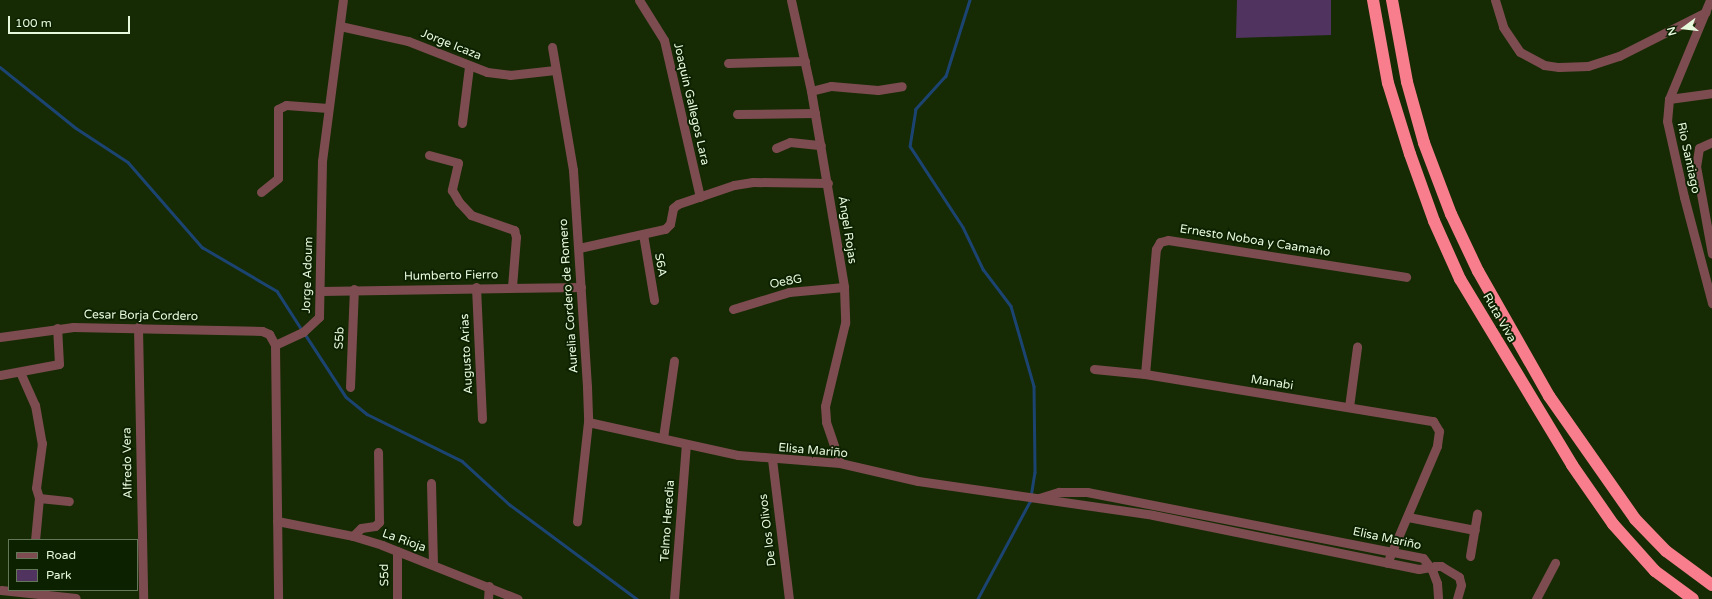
<!DOCTYPE html>
<html>
<head>
<meta charset="utf-8">
<style>
	body { margin:0 }
	#map { position:relative; width:1712px; height:599px; overflow:hidden; background:#162b03; font-family:"Varela Round",sans-serif }
	div>[style] { position:absolute }
	[style*='--x'] { left:calc(var(--x)*1px); top:calc(var(--y)*1px); width:calc(var(--w)*1px); rotate:calc(var(--a)*1deg) }
	.green>* { inset:0; background:#50335e }
	.stream>* { height:2.5px; margin:-1.25px; padding:0 1.25px; transform-origin:1.25px; border-radius:1.25px; background:#1c4472 }
	.minor>* { height:9px; margin:-4.5px; padding:0 4.5px; transform-origin:4.5px; border-radius:4.5px; background:#7d4c51 }
	.highway>* { height:12px; margin:-6px; padding:0 6px; transform-origin:6px; border-radius:6px; background:#f87d8d }
	span { translate:-50% -50%; white-space:nowrap; text-align:center; line-height:1.15; -webkit-text-stroke:4px #0c2100; paint-order:stroke }
	.street-label { font-size:12px; color:#e7f9dc }
	.legend { position:absolute; left:8px; top:539px; width:130px; height:52px; box-sizing:border-box; background:#0c2100; border:1px solid #647758; margin:0; padding:5px 7px; list-style:none; font-size:12px; color:#e7f9dc }
	.legend li { display:flex; align-items:center; gap:8px; height:20px }
	.legend b { width:20px; border:1px solid #647758 }
	.north { position:absolute; left:1664px; top:8px; width:40px; height:40px; -webkit-text-stroke:3px #0c2100; paint-order:stroke; rotate:255deg; font-size:11px; font-weight:700; line-height:16px; text-align:center; color:#e7f9dc }
	.north::after { content:''; display:block; margin:auto; width:14px; height:18px; background:#e7f9dc; clip-path:polygon(50% 0,100% 100%,50% 72%,0 100%) }
	.scale { position:absolute; left:8px; top:16px; width:122px; height:18px; box-sizing:border-box; border:2px solid #e7f9dc; border-top:0; padding-left:5px; font-size:12px; line-height:14px; white-space:nowrap; color:#e7f9dc; -webkit-text-stroke:3px #0c2100; paint-order:stroke }
</style>
</head>
<body>
<div id="map">
	<div class="green">
		<i style="clip-path:polygon(1237px 0,1331px 0,1331px 35px,1236px 38px)"></i>
	</div>
	<div class="stream">
		<i style="--x:970;--y:0;--w:80;--a:107.5"></i>
		<i style="--x:946;--y:76;--w:45;--a:132.3"></i>
		<i style="--x:916;--y:109;--w:37;--a:99"></i>
		<i style="--x:910;--y:146;--w:97;--a:56.8"></i>
		<i style="--x:963;--y:227;--w:47;--a:64.5"></i>
		<i style="--x:983;--y:269;--w:46;--a:52.9"></i>
		<i style="--x:1011;--y:306;--w:83;--a:74"></i>
		<i style="--x:1034;--y:386;--w:86;--a:89.3"></i>
		<i style="--x:1035;--y:472;--w:30;--a:99"></i>
		<i style="--x:1030;--y:502;--w:110;--a:118.2"></i>
		<i style="--x:0;--y:67;--w:97;--a:38.8"></i>
		<i style="--x:76;--y:128;--w:62;--a:33.2"></i>
		<i style="--x:128;--y:162;--w:113;--a:49"></i>
		<i style="--x:202;--y:247;--w:87;--a:30.4"></i>
		<i style="--x:277;--y:291;--w:46;--a:57.3"></i>
		<i style="--x:305;--y:334;--w:75;--a:56.9"></i>
		<i style="--x:346;--y:397;--w:27;--a:39"></i>
		<i style="--x:367;--y:414;--w:106;--a:26.3"></i>
		<i style="--x:462;--y:461;--w:64;--a:42.5"></i>
		<i style="--x:509;--y:504;--w:159;--a:36.6"></i>
	</div>
	<div class="minor">
		<i style="--x:639;--y:0;--w:47;--a:58"></i>
		<i style="--x:664;--y:40;--w:161;--a:77.1"></i>
		<i style="--x:791;--y:0;--w:93;--a:77.6"></i>
		<i style="--x:811;--y:91;--w:199;--a:80.4"></i>
		<i style="--x:844;--y:287;--w:36;--a:88"></i>
		<i style="--x:845;--y:323;--w:85;--a:103.5"></i>
		<i style="--x:825;--y:406;--w:16;--a:86"></i>
		<i style="--x:826;--y:422;--w:43;--a:71.1"></i>
		<i style="--x:1495;--y:0;--w:28;--a:73"></i>
		<i style="--x:1503;--y:27;--w:30;--a:56"></i>
		<i style="--x:1520;--y:52;--w:27;--a:28"></i>
		<i style="--x:1544;--y:65;--w:15;--a:8"></i>
		<i style="--x:1559;--y:67;--w:29;--a:-2"></i>
		<i style="--x:1588;--y:66;--w:33;--a:-18"></i>
		<i style="--x:1619;--y:56;--w:97;--a:-26.8"></i>
		<i style="--x:1710;--y:0;--w:107;--a:112.5"></i>
		<i style="--x:1669;--y:99;--w:22;--a:95"></i>
		<i style="--x:1667;--y:121;--w:78;--a:77.4"></i>
		<i style="--x:1684;--y:197;--w:110;--a:75.2"></i>
		<i style="--x:340;--y:26;--w:70;--a:12.4"></i>
		<i style="--x:408;--y:41;--w:85;--a:21.4"></i>
		<i style="--x:487;--y:72;--w:23;--a:7"></i>
		<i style="--x:510;--y:75;--w:45;--a:-6.3"></i>
		<i style="--x:552;--y:47;--w:125;--a:80.3"></i>
		<i style="--x:573;--y:170;--w:217;--a:86.3"></i>
		<i style="--x:587;--y:387;--w:35;--a:88"></i>
		<i style="--x:588;--y:422;--w:100;--a:96.3"></i>
		<i style="--x:728;--y:63;--w:77;--a:-1.5"></i>
		<i style="--x:811;--y:91;--w:21;--a:-14"></i>
		<i style="--x:831;--y:86;--w:47;--a:4.9"></i>
		<i style="--x:878;--y:90;--w:24;--a:-9"></i>
		<i style="--x:1669;--y:99;--w:43;--a:-7.9"></i>
		<i style="--x:737;--y:114;--w:78;--a:-0.7"></i>
		<i style="--x:462;--y:123;--w:56;--a:-82.9"></i>
		<i style="--x:1712;--y:142;--w:14;--a:155"></i>
		<i style="--x:1699;--y:148;--w:18;--a:99"></i>
		<i style="--x:1696;--y:166;--w:89;--a:79.7"></i>
		<i style="--x:776;--y:148;--w:15;--a:-23"></i>
		<i style="--x:790;--y:142;--w:31;--a:6"></i>
		<i style="--x:429;--y:155;--w:30;--a:15"></i>
		<i style="--x:458;--y:163;--w:28;--a:103"></i>
		<i style="--x:452;--y:190;--w:14;--a:60"></i>
		<i style="--x:459;--y:202;--w:18;--a:47"></i>
		<i style="--x:471;--y:215;--w:46;--a:19.2"></i>
		<i style="--x:514;--y:230;--w:7;--a:74"></i>
		<i style="--x:516;--y:237;--w:50;--a:94.6"></i>
		<i style="--x:261;--y:192;--w:22;--a:-39"></i>
		<i style="--x:278;--y:178;--w:69;--a:-90"></i>
		<i style="--x:278;--y:109;--w:9;--a:-27"></i>
		<i style="--x:286;--y:105;--w:42;--a:4.1"></i>
		<i style="--x:643;--y:234;--w:67;--a:80.5"></i>
		<i style="--x:579;--y:248;--w:88;--a:-12.5"></i>
		<i style="--x:665;--y:229;--w:7;--a:-45"></i>
		<i style="--x:670;--y:224;--w:16;--a:-79"></i>
		<i style="--x:673;--y:208;--w:6;--a:-39"></i>
		<i style="--x:678;--y:204;--w:59;--a:-18.7"></i>
		<i style="--x:734;--y:185;--w:19;--a:-9"></i>
		<i style="--x:753;--y:182;--w:75;--a:0.8"></i>
		<i style="--x:476;--y:287;--w:132;--a:87.4"></i>
		<i style="--x:321;--y:291;--w:260;--a:-0.9"></i>
		<i style="--x:733;--y:309;--w:59;--a:-16.9"></i>
		<i style="--x:789;--y:292;--w:55;--a:-5.2"></i>
		<i style="--x:138;--y:327;--w:272;--a:88.9"></i>
		<i style="--x:0;--y:337;--w:74;--a:-7.8"></i>
		<i style="--x:73;--y:327;--w:189;--a:1.2"></i>
		<i style="--x:262;--y:331;--w:8;--a:23"></i>
		<i style="--x:269;--y:334;--w:13;--a:61"></i>
		<i style="--x:275;--y:345;--w:254;--a:89.3"></i>
		<i style="--x:275;--y:345;--w:31;--a:-25"></i>
		<i style="--x:303;--y:332;--w:22;--a:-43"></i>
		<i style="--x:319;--y:317;--w:156;--a:-88.9"></i>
		<i style="--x:322;--y:161;--w:162;--a:-82.6"></i>
		<i style="--x:1094;--y:369;--w:51;--a:5.6"></i>
		<i style="--x:1145;--y:374;--w:292;--a:9.3"></i>
		<i style="--x:1433;--y:421;--w:12;--a:59"></i>
		<i style="--x:1439;--y:431;--w:15;--a:98"></i>
		<i style="--x:1437;--y:446;--w:127;--a:113.1"></i>
		<i style="--x:20;--y:372;--w:36;--a:66"></i>
		<i style="--x:35;--y:405;--w:39;--a:80"></i>
		<i style="--x:42;--y:443;--w:45;--a:97.6"></i>
		<i style="--x:36;--y:488;--w:10;--a:73"></i>
		<i style="--x:39;--y:498;--w:42;--a:95.4"></i>
		<i style="--x:1145;--y:374;--w:125;--a:-85"></i>
		<i style="--x:1156;--y:249;--w:8;--a:-60"></i>
		<i style="--x:1160;--y:242;--w:8;--a:-14"></i>
		<i style="--x:1168;--y:240;--w:241;--a:8.8"></i>
		<i style="--x:0;--y:375;--w:60;--a:-10.6"></i>
		<i style="--x:59;--y:364;--w:36;--a:-93"></i>
		<i style="--x:350;--y:387;--w:98;--a:-87.7"></i>
		<i style="--x:1349;--y:407;--w:61;--a:-82.4"></i>
		<i style="--x:588;--y:422;--w:154;--a:12.4"></i>
		<i style="--x:738;--y:455;--w:102;--a:4.5"></i>
		<i style="--x:840;--y:463;--w:80;--a:13"></i>
		<i style="--x:918;--y:481;--w:237;--a:8.2"></i>
		<i style="--x:1153;--y:515;--w:271;--a:11.5"></i>
		<i style="--x:1419;--y:569;--w:11;--a:-10"></i>
		<i style="--x:663;--y:438;--w:78;--a:-81.9"></i>
		<i style="--x:772;--y:459;--w:141;--a:83.1"></i>
		<i style="--x:431;--y:483;--w:81;--a:88.6"></i>
		<i style="--x:39;--y:498;--w:30;--a:6"></i>
		<i style="--x:1039;--y:498;--w:21;--a:-17"></i>
		<i style="--x:1059;--y:492;--w:28;--a:0"></i>
		<i style="--x:1087;--y:492;--w:342;--a:11.1"></i>
		<i style="--x:1423;--y:558;--w:15;--a:53"></i>
		<i style="--x:1432;--y:570;--w:14;--a:69"></i>
		<i style="--x:1437;--y:583;--w:16;--a:86"></i>
		<i style="--x:1408;--y:517;--w:68;--a:11"></i>
		<i style="--x:277;--y:521;--w:77;--a:11.2"></i>
		<i style="--x:353;--y:536;--w:30;--a:17"></i>
		<i style="--x:382;--y:545;--w:146;--a:21.7"></i>
		<i style="--x:353;--y:536;--w:11;--a:-45"></i>
		<i style="--x:361;--y:528;--w:14;--a:-8"></i>
		<i style="--x:375;--y:526;--w:6;--a:-45"></i>
		<i style="--x:379;--y:522;--w:70;--a:-90.8"></i>
		<i style="--x:397;--y:551;--w:48;--a:90"></i>
		<i style="--x:1470;--y:556;--w:43;--a:-80.5"></i>
		<i style="--x:1432;--y:570;--w:5;--a:-53"></i>
		<i style="--x:1435;--y:566;--w:6;--a:0"></i>
		<i style="--x:1441;--y:566;--w:21;--a:31"></i>
		<i style="--x:1459;--y:577;--w:8;--a:76"></i>
		<i style="--x:1461;--y:585;--w:15;--a:106"></i>
		<i style="--x:1;--y:590;--w:75;--a:6.1"></i>
		<i style="--x:488;--y:599;--w:13;--a:-86"></i>
		<i style="--x:674;--y:599;--w:155;--a:-85.6"></i>
		<i style="--x:1536;--y:599;--w:41;--a:-62.2"></i>
	</div>
	<div class="highway">
		<i style="--x:1373;--y:0;--w:84;--a:79.8"></i>
		<i style="--x:1388;--y:83;--w:74;--a:72.8"></i>
		<i style="--x:1410;--y:154;--w:71;--a:70.3"></i>
		<i style="--x:1434;--y:221;--w:64;--a:65.9"></i>
		<i style="--x:1460;--y:279;--w:217;--a:58.9"></i>
		<i style="--x:1572;--y:465;--w:72;--a:55.2"></i>
		<i style="--x:1613;--y:524;--w:63;--a:48.2"></i>
		<i style="--x:1655;--y:571;--w:47;--a:36.4"></i>
		<i style="--x:1392;--y:0;--w:83;--a:79.6"></i>
		<i style="--x:1407;--y:82;--w:63;--a:74.4"></i>
		<i style="--x:1424;--y:143;--w:76;--a:69.2"></i>
		<i style="--x:1451;--y:214;--w:63;--a:64.7"></i>
		<i style="--x:1478;--y:271;--w:144;--a:60.4"></i>
		<i style="--x:1549;--y:396;--w:150;--a:55"></i>
		<i style="--x:1635;--y:519;--w:45;--a:45.9"></i>
		<i style="--x:1666;--y:551;--w:57;--a:36.5"></i>
	</div>
	<div class="street-label">
		<span style="left:451px;top:45px;rotate:22deg">Jorge Icaza</span>
		<span style="left:691px;top:104px;rotate:77deg">Joaquín Gallegos Lara</span>
		<span style="left:1688px;top:158px;rotate:78deg">Rio Santiago</span>
		<span style="left:847px;top:230px;rotate:81deg">Ángel Rojas</span>
		<span style="left:1255px;top:241px;rotate:9deg">Ernesto Noboa y Caamaño</span>
		<span style="left:660px;top:265px;rotate:81deg">S6A</span>
		<span style="left:308px;top:275px;rotate:-88deg">Jorge Adoum</span>
		<span style="left:451px;top:276px;rotate:-1deg">Humberto Fierro</span>
		<span style="left:786px;top:282px;rotate:-11deg">Oe8G</span>
		<span style="left:569px;top:296px;rotate:-94deg">Aurelia Cordero de Romero</span>
		<span style="left:141px;top:316px;rotate:1deg">Cesar Borja Cordero</span>
		<span style="left:1499px;top:318px;rotate:60deg">Ruta Viva</span>
		<span style="left:340px;top:338px;rotate:-87deg">S5b</span>
		<span style="left:467px;top:354px;rotate:-93deg">Augusto Arias</span>
		<span style="left:1272px;top:383px;rotate:9deg">Manabi</span>
		<span style="left:813px;top:451px;rotate:5deg">Elisa Mariño</span>
		<span style="left:128px;top:463px;rotate:-91deg">Alfredo Vera</span>
		<span style="left:668px;top:521px;rotate:-86deg">Telmo Heredia</span>
		<span style="left:768px;top:530px;rotate:-97deg">De los Olivos</span>
		<span style="left:1387px;top:539px;rotate:12deg">Elisa Mariño</span>
		<span style="left:404px;top:541px;rotate:20deg">La Rioja</span>
		<span style="left:385px;top:575px;rotate:-91deg">S5d</span>
	</div>
	<ul class="legend">
	<li><b style="height:5px;background:#7d4c51"></b>Road</li>
	<li><b style="height:11px;background:#50335e"></b>Park</li>
	</ul>
	<div class="north">N</div>
	<div class="scale">100 m</div>
</div>
</body>
</html>
